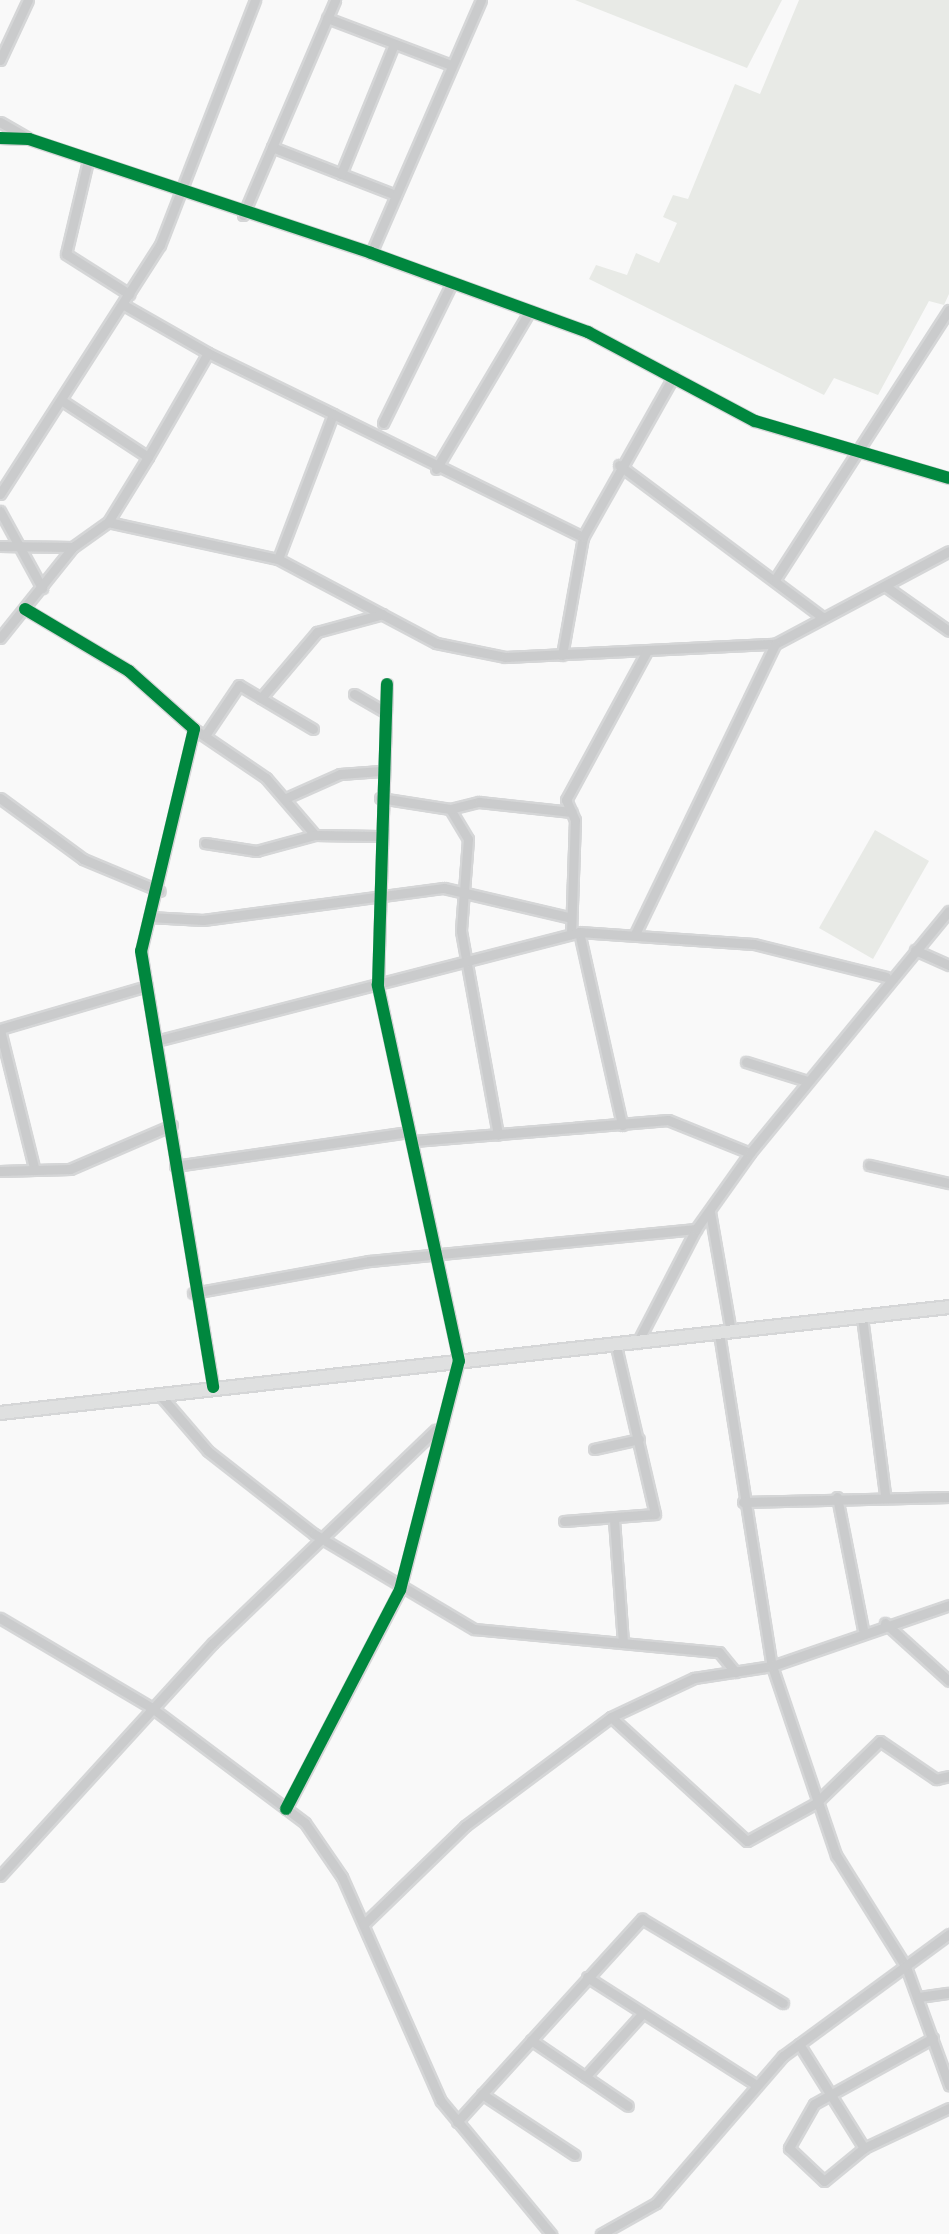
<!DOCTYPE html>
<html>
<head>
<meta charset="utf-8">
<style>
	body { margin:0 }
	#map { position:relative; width:949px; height:2234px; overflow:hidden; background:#f9f9f9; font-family:Helvetica,sans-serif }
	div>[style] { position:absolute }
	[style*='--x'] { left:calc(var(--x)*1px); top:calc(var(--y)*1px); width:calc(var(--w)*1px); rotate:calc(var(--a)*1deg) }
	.green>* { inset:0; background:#e8eae6 }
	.roads { filter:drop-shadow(2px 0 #d5d6d7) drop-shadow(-2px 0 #d5d6d7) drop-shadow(0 2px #d5d6d7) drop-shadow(0 -2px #d5d6d7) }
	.street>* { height:9px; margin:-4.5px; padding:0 4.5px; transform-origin:4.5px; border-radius:4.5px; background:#cacbcc }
	.secondary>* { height:12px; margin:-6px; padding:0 6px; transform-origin:6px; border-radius:6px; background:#dfe0e0 }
	.cycleway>* { height:12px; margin:-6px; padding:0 6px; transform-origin:6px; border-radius:6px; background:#00873e }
	span { translate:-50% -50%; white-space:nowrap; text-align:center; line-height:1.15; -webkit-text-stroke:10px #fff; paint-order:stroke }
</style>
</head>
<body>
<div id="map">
	<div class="green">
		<i style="clip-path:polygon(575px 0,782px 0,747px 68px)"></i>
		<i style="clip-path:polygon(799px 0,949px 0,949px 294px,944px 305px,929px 301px,878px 395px,834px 378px,824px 395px,589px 279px,596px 265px,627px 275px,636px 253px,659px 263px,677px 223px,663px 217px,673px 195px,688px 199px,735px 84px,760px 94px)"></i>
		<i style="clip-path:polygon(875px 830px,929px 861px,873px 959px,819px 928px)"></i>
	</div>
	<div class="roads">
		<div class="street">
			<i style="--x:327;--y:18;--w:133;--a:20.8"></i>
			<i style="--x:0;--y:60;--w:66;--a:-65"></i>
			<i style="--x:0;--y:122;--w:32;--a:30"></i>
			<i style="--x:0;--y:138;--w:29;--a:2"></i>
			<i style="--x:29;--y:139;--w:360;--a:18.4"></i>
			<i style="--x:371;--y:253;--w:231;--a:20"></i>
			<i style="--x:588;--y:332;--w:189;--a:28.1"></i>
			<i style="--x:755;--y:421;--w:202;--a:16.4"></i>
			<i style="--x:272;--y:147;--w:133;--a:21.2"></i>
			<i style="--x:87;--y:165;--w:91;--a:103.3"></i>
			<i style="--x:66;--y:254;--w:75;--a:32.4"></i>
			<i style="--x:341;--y:174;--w:140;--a:-67.8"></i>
			<i style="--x:243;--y:215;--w:234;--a:-66.8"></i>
			<i style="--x:371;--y:253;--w:276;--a:-66.5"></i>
			<i style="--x:208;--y:353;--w:139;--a:26"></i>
			<i style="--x:61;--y:400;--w:104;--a:33.2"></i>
			<i style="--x:148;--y:457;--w:120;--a:-60"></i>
			<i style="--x:208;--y:353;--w:97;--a:-150.3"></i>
			<i style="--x:383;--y:423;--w:156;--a:-63.8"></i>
			<i style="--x:619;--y:465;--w:254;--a:36.8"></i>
			<i style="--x:436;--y:469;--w:184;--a:-59.3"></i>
			<i style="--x:0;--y:494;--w:296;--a:-57.3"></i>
			<i style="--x:160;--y:245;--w:263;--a:-68.8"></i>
			<i style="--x:0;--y:511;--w:88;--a:61.4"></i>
			<i style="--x:108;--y:522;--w:174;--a:12.3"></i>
			<i style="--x:278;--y:559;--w:179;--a:28"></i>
			<i style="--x:436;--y:643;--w:70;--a:11.5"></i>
			<i style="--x:505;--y:657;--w:270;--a:-2.8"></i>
			<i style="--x:775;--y:644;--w:197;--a:-28.1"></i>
			<i style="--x:0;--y:546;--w:73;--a:0.8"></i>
			<i style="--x:278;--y:559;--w:155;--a:-69.2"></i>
			<i style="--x:333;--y:414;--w:279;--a:26.2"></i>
			<i style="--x:776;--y:578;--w:319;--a:-57.2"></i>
			<i style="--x:885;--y:586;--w:78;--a:35.1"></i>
			<i style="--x:25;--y:609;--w:121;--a:30.8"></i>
			<i style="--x:129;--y:671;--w:87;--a:41.7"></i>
			<i style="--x:194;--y:729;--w:228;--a:103.4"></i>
			<i style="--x:141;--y:951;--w:442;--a:80.6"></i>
			<i style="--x:0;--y:638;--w:117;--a:-51.3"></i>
			<i style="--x:73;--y:547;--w:43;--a:-35.5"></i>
			<i style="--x:108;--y:522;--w:76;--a:-58.4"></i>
			<i style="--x:562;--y:655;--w:120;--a:-79.9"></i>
			<i style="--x:583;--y:537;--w:184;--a:-60.6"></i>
			<i style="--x:354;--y:694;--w:36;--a:30"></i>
			<i style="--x:261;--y:698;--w:87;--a:-49.7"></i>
			<i style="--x:317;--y:632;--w:68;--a:-15.3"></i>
			<i style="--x:194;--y:729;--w:87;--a:34.2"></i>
			<i style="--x:266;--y:778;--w:75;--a:49.3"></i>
			<i style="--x:315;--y:835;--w:63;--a:0.9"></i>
			<i style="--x:206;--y:734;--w:59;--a:-56"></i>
			<i style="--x:239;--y:685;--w:86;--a:30.7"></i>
			<i style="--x:0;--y:798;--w:103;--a:36.3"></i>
			<i style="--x:83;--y:859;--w:83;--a:22.6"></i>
			<i style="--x:286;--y:798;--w:59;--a:-24"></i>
			<i style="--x:340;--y:774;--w:41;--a:-4.2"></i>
			<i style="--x:380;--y:798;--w:71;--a:8.9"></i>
			<i style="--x:450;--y:809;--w:35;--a:59"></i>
			<i style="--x:468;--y:839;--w:92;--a:94.4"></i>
			<i style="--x:461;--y:931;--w:207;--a:79.7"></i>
			<i style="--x:450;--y:809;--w:30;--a:-14"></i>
			<i style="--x:479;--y:802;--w:93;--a:6.2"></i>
			<i style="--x:205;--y:843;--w:52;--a:8.9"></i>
			<i style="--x:256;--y:851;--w:61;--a:-15.2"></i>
			<i style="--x:149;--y:917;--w:54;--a:3.2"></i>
			<i style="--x:203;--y:920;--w:243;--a:-7.6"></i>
			<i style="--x:444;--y:888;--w:127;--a:13.2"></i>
			<i style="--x:579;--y:932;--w:198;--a:77.4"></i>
			<i style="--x:571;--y:934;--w:114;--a:-88"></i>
			<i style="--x:575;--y:820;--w:22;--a:-114"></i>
			<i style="--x:566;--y:800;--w:170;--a:-61.5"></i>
			<i style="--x:635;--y:934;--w:322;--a:-64.2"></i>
			<i style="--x:915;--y:950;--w:37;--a:24"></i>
			<i style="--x:0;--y:1029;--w:153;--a:-16.3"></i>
			<i style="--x:0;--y:1030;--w:141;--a:76.1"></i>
			<i style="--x:156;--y:1041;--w:437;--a:-14.4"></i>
			<i style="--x:579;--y:932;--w:175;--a:3.9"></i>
			<i style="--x:754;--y:944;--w:136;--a:14"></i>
			<i style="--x:746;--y:1062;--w:64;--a:17.3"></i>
			<i style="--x:414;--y:1141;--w:255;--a:-4.7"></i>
			<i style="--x:668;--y:1120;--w:88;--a:21.9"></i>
			<i style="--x:869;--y:1165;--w:82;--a:12.7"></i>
			<i style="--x:175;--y:1166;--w:236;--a:-8.3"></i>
			<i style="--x:0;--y:1171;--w:70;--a:-1.6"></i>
			<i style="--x:70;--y:1169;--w:111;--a:-23.3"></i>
			<i style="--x:710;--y:1212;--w:122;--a:80.1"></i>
			<i style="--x:193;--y:1293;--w:179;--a:-10.3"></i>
			<i style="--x:369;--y:1261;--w:329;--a:-5.6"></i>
			<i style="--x:862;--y:1317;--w:179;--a:82.6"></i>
			<i style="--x:719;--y:1333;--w:337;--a:81"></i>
			<i style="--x:772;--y:1666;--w:200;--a:71.3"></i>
			<i style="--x:836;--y:1855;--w:132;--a:58"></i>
			<i style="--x:906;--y:1967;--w:126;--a:70"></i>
			<i style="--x:637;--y:1343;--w:128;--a:-62.6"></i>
			<i style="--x:696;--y:1229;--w:93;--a:-54.6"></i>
			<i style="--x:750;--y:1153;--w:313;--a:-50.6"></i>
			<i style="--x:159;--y:1394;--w:75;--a:49.3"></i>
			<i style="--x:208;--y:1451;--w:135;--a:38.1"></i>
			<i style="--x:314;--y:1534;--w:186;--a:30.7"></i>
			<i style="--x:474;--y:1629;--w:246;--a:5.4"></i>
			<i style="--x:719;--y:1652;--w:26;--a:51"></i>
			<i style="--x:594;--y:1449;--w:46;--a:-12.5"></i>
			<i style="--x:837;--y:1497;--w:135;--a:78.9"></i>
			<i style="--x:743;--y:1502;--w:206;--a:-1.4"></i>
			<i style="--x:614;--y:1520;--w:123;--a:85.8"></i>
			<i style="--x:564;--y:1521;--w:91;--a:-4.4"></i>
			<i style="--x:655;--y:1514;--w:172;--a:-103.1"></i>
			<i style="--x:0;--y:1618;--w:177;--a:30.6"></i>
			<i style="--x:152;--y:1708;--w:191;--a:36.9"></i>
			<i style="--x:305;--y:1823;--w:65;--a:55.6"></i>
			<i style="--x:342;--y:1877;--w:245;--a:66.2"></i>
			<i style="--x:441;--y:2101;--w:173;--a:50.4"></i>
			<i style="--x:885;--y:1623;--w:86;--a:42.2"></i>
			<i style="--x:611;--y:1717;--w:184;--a:42.4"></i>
			<i style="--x:747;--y:1841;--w:79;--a:-28.8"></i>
			<i style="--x:816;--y:1803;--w:89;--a:-44.1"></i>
			<i style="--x:880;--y:1741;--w:68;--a:34.2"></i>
			<i style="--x:936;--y:1779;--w:13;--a:-13"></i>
			<i style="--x:286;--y:1809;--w:247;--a:-62.5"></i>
			<i style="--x:400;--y:1590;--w:236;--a:-75.6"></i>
			<i style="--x:459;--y:1361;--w:385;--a:-102.2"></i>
			<i style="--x:378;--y:985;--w:301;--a:-88.3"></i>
			<i style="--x:0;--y:1876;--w:316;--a:-47.6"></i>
			<i style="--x:213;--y:1643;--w:308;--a:-43.8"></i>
			<i style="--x:364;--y:1924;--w:141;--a:-44.1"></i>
			<i style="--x:465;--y:1826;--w:182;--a:-36.7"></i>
			<i style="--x:611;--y:1717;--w:92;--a:-25.2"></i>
			<i style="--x:694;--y:1678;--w:79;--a:-8.7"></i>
			<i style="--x:772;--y:1666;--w:187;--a:-19"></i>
			<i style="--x:587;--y:1977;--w:199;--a:32.5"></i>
			<i style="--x:919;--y:1997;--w:30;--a:-8"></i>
			<i style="--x:933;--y:2038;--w:136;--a:151"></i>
			<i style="--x:814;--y:2104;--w:51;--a:119.6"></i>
			<i style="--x:789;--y:2148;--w:48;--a:43.3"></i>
			<i style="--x:824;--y:2181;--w:52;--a:-39.5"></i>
			<i style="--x:864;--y:2148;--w:94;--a:-25.2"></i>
			<i style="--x:531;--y:2040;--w:117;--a:34.2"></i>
			<i style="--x:799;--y:2044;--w:123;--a:58"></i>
			<i style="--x:585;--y:2077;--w:85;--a:-47.9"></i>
			<i style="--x:482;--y:2094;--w:111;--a:33.3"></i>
			<i style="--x:457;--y:2122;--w:275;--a:-47.7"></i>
			<i style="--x:642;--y:1919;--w:164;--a:30.8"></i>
			<i style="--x:601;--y:2234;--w:63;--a:-29.4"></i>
			<i style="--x:656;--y:2203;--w:194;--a:-49.2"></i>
			<i style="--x:783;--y:2056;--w:206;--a:-36.3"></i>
		</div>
		<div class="secondary">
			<i style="--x:0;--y:1413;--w:955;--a:-6.37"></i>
		</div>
	</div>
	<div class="cycleway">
		<i style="--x:0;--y:138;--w:29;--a:2"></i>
		<i style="--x:29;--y:139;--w:360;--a:18.4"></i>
		<i style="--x:371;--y:253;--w:231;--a:20"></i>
		<i style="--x:588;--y:332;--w:189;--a:28.1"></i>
		<i style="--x:755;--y:421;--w:202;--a:16.4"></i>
		<i style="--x:25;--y:609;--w:121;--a:30.8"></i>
		<i style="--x:129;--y:671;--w:87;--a:41.7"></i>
		<i style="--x:194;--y:729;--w:228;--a:103.4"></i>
		<i style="--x:141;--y:951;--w:442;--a:80.6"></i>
		<i style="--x:286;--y:1809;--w:247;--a:-62.5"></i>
		<i style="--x:400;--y:1590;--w:236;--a:-75.6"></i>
		<i style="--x:459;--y:1361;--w:385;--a:-102.2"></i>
		<i style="--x:378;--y:985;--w:301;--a:-88.3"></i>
	</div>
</div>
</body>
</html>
